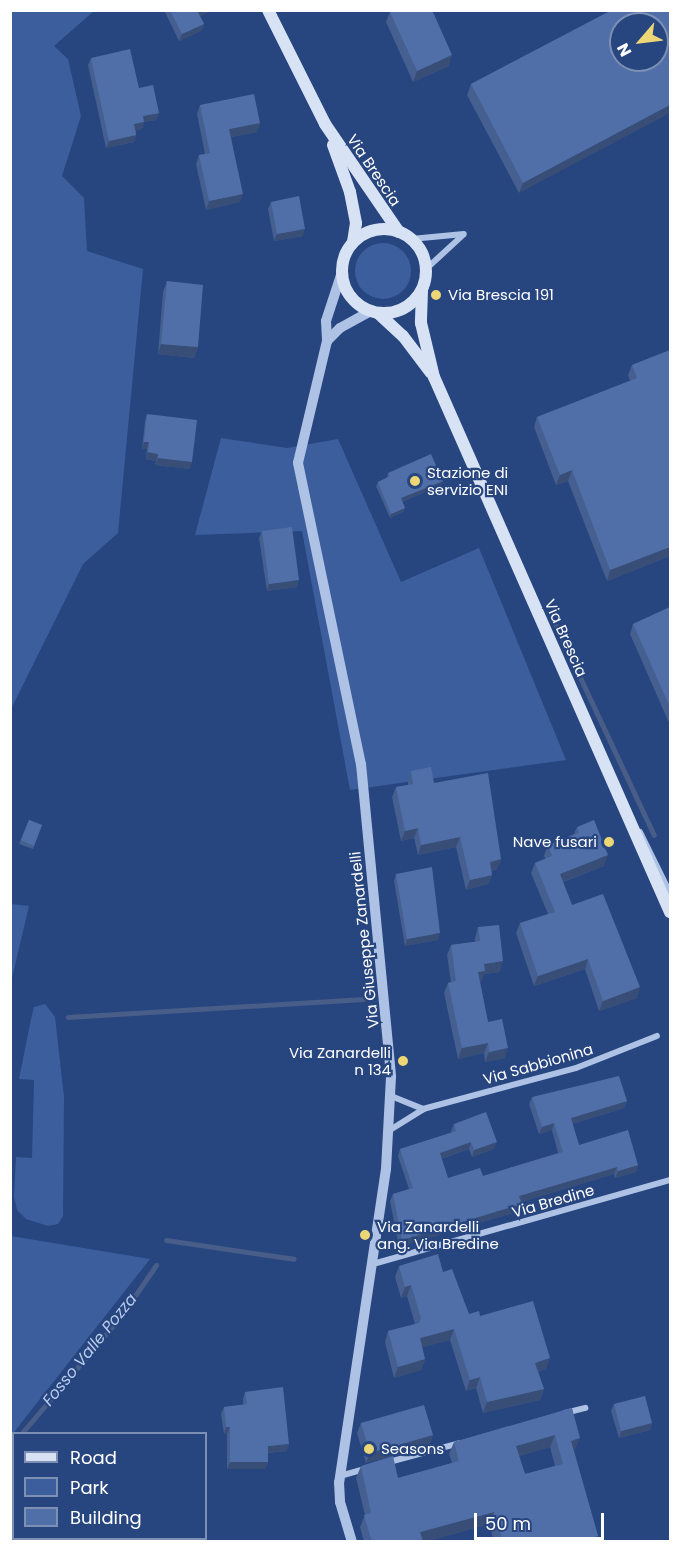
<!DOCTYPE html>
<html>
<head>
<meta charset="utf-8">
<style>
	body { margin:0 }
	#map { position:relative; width:681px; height:1552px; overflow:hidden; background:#27457f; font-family:Poppins,sans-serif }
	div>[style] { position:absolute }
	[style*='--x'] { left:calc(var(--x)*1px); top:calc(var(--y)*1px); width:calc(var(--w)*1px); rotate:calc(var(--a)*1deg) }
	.green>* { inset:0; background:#3c5e9d }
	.round { border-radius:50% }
	.stream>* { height:5px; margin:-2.5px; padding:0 2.5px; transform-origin:2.5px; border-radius:2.5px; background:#485d87 }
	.minor>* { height:6px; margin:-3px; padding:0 3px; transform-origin:3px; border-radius:3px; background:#aec2e5 }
	.tertiary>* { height:10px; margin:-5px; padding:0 5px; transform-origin:5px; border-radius:5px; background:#aec2e5 }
	.secondary>* { height:12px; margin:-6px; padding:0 6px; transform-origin:6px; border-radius:6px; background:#d8e2f5 }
	.secondary>.ring { margin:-6px; padding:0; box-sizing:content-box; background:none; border:12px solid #d8e2f5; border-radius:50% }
	.wall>* { inset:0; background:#455f90 }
	.shaded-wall>* { inset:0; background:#384e76 }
	.building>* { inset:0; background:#506fa8 }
	.dots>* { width:16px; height:16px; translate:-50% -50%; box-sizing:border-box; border:3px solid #27457f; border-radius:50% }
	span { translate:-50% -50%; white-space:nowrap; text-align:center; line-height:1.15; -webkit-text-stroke:4.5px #27457f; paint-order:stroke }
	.street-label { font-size:15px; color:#fff }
	.poi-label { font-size:15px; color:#fff }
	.left { translate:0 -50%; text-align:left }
	.right { translate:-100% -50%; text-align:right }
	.water-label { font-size:16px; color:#bacced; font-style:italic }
	.frame { position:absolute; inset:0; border:12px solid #fff; pointer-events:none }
	.legend { position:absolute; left:12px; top:1432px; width:195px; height:108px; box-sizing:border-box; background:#27457f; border:2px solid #7d8fb2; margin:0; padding:8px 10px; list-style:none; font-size:18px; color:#fff }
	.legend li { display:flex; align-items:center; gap:12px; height:30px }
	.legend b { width:30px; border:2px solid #7d8fb2 }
	.north { position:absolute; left:609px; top:12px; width:60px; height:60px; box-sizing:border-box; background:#27457f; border:2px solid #7d8fb2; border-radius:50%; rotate:242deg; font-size:16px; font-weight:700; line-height:24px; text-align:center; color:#fff }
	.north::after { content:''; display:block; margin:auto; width:21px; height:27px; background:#edd675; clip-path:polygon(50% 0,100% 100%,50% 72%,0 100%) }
	.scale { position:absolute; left:474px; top:1513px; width:130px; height:27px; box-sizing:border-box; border:3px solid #fff; border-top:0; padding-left:8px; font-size:18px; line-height:21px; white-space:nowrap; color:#fff; -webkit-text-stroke:4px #27457f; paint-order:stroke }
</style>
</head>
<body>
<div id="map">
	<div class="green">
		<i style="clip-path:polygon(11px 10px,94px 11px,54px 46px,68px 59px,81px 116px,62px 176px,84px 198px,87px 251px,143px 269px,118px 533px,83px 564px,11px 709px)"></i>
		<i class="round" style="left:355px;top:243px;width:56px;height:56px"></i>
		<i style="clip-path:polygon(221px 438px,287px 448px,338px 439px,401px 582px,479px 548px,566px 760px,350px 790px,302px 531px,195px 535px)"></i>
		<i style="clip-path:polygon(11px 904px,29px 906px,11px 982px,10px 904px)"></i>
		<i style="clip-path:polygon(45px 1004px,55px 1017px,64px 1097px,63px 1216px,58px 1224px,48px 1226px,26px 1219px,17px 1210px,14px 1196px,16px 1157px,32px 1158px,34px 1080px,19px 1079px,31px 1019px,34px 1007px)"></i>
		<i style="clip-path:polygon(11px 1236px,150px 1259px,11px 1436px,10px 1236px)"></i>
	</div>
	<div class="stream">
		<i style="--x:555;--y:624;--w:233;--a:64.9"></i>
		<i style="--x:68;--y:1017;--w:296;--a:-3.5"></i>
		<i style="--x:166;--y:1240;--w:129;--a:8.4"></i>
		<i style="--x:21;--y:1434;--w:155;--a:-49.7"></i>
		<i style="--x:121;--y:1316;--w:62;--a:-55.5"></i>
		<i style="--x:10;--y:1446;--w:6;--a:-45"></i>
	</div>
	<div class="minor">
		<i style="--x:411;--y:239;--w:53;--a:-5.4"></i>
		<i style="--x:426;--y:269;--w:50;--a:-42.6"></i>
		<i style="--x:640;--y:832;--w:68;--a:63.8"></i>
		<i style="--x:391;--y:1096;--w:35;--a:22"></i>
		<i style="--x:390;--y:1130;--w:39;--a:-32"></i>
		<i style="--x:423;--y:1109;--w:158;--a:-15"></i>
		<i style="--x:576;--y:1068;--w:87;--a:-21.6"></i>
		<i style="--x:373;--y:1264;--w:309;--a:-15.8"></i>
		<i style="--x:565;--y:1413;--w:21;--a:-14"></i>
		<i style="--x:389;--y:1462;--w:73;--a:-15"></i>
		<i style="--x:340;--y:1476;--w:26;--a:-16"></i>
	</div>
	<div class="tertiary">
		<i style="--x:342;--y:272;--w:52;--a:108.1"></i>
		<i style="--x:326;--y:321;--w:20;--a:87"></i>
		<i style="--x:327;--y:341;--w:125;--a:103.4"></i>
		<i style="--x:298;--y:463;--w:308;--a:78.2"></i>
		<i style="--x:361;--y:764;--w:314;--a:84.5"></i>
		<i style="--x:391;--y:1077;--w:92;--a:93.1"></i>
		<i style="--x:386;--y:1169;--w:317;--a:98.5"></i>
		<i style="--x:339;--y:1482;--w:20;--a:87"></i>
		<i style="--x:340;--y:1502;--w:42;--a:73.3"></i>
		<i style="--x:327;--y:341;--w:18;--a:-45"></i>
		<i style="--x:340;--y:328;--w:35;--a:-29"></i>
	</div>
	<div class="secondary">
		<i style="--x:268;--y:10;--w:127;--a:63.4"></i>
		<i style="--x:325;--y:124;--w:131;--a:55.6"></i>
		<i style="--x:333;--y:145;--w:50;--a:70.1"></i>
		<i style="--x:350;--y:192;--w:32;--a:79"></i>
		<i style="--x:356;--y:223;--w:19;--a:99"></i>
		<i class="ring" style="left:342px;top:229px;width:72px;height:72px"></i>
		<i style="--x:422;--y:291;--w:32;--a:92"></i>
		<i style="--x:421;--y:323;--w:56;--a:76.5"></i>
		<i style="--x:434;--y:377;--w:585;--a:66.2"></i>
		<i style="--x:378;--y:313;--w:34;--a:43"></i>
		<i style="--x:403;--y:336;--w:46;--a:52.9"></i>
	</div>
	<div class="wall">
		<i style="clip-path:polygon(164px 10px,210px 10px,209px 12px,200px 16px,204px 24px,201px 31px,179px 41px)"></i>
		<i style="clip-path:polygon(612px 10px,519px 193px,467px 95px,471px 84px)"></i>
		<i style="clip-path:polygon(390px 12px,449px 66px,413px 82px,386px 22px)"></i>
		<i style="clip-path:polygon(91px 58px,139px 88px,159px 113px,156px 120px,144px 122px,142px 129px,136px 130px,136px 135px,134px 142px,106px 148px,88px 65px)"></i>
		<i style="clip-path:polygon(200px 105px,260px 123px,257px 132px,231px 137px,240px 202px,206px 210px,196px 164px,199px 155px,205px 154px,197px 114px)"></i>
		<i style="clip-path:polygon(271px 202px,303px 236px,274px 241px,268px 209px)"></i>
		<i style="clip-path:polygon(167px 281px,198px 347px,194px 358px,158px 354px,163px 292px)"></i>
		<i style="clip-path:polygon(670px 350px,670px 556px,607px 581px,568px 481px,556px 485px,534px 427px,537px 417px,630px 381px,628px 375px,632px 365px)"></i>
		<i style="clip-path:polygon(147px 414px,190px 469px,155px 465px,156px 461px,146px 459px,147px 449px,142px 449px,145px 421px)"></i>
		<i style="clip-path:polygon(388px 473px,443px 481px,441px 485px,402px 502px,405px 508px,403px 512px,390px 518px,376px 486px,378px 482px,387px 478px)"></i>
		<i style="clip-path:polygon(262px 531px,297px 587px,267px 591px,259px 538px)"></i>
		<i style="clip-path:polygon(670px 607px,670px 725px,630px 634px,633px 624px)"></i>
		<i style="clip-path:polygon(411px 771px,434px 783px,501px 859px,497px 869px,491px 871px,492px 875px,488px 884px,466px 890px,456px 847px,418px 855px,414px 838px,401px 841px,392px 797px,396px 787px,408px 785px,408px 781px)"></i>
		<i style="clip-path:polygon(29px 820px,42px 825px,33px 849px,19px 844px)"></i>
		<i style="clip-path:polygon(577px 827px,604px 866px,563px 882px,572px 905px,637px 998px,599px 1011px,585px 969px,534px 986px,516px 933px,520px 923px,548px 914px,531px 873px,535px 863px,545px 859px,544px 855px,548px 845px,574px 834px)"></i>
		<i style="clip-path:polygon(396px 874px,438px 940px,405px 946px,394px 881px)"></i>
		<i style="clip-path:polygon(478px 927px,500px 972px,484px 974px,481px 982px,480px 982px,488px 1022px,505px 1058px,485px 1062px,484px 1053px,458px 1059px,444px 993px,448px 983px,451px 982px,447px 955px,451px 945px,475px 942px,475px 938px)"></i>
		<i style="clip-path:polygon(532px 1097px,627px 1101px,624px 1108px,572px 1124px,579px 1145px,638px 1165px,636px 1172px,615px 1178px,614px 1174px,521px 1202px,522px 1204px,519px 1211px,399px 1247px,390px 1201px,393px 1194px,409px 1189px,398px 1156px,400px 1149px,452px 1133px,451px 1131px,454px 1124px,494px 1149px,472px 1157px,469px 1149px,441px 1159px,448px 1178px,483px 1176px,558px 1153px,552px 1130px,539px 1134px,529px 1104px)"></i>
		<i style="clip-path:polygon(399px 1266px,443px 1272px,469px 1314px,480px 1316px,546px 1369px,538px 1372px,544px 1389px,540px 1400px,483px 1413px,476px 1388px,466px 1391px,450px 1340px,422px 1347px,425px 1359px,421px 1370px,394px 1378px,385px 1342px,388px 1331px,415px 1324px,407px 1296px,401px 1298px,395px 1277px)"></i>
		<i style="clip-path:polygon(245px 1392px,287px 1451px,268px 1453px,268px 1462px,265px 1469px,227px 1469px,227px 1434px,224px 1434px,221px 1414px,224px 1407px,243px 1405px,243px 1399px)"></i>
		<i style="clip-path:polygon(614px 1404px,652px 1423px,650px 1430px,619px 1438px,611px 1411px)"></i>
		<i style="clip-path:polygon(evenodd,572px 1408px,575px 1450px,574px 1451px,598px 1536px,596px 1542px,494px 1542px,489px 1524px,425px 1542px,364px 1542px,360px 1527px,365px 1515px,356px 1478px,361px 1466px,398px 1478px,452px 1463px,449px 1454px,454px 1442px,572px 1408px,550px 1447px,555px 1466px,525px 1474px,519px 1456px,550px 1447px)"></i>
		<i style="clip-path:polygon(361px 1423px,433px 1435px,429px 1446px,366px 1463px,357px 1433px)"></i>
	</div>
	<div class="shaded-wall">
		<i style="clip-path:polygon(200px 10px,210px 10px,209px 12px,195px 19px,198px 12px)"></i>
		<i style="clip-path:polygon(204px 24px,201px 31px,179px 41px,182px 34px)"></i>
		<i style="clip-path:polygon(452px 55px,449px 66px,413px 82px,417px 71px)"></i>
		<i style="clip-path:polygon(670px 105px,670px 113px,519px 193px,523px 183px)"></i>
		<i style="clip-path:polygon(159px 113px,156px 120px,144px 122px,142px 129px,132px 131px,134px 124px,143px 116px)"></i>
		<i style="clip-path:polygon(260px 123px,257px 132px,226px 138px,229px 129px)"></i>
		<i style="clip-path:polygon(136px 135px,134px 142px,106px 148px,109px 141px)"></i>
		<i style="clip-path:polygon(243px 194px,240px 202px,206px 210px,209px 201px)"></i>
		<i style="clip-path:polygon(305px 229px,303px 236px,274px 241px,277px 234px)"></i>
		<i style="clip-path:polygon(161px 344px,198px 347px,194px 358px,158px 354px)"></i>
		<i style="clip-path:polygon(144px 442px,149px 442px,147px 449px,142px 449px)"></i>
		<i style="clip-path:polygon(148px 452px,158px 454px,156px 461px,146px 459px)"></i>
		<i style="clip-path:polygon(158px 458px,192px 462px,190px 469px,155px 465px)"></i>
		<i style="clip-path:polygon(572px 470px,568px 481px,556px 485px,560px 475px)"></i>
		<i style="clip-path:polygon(443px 481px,441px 485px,399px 503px,401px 498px)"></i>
		<i style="clip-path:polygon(405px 508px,403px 512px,390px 518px,391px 514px)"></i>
		<i style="clip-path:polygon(670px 547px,670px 556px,607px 581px,610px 570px)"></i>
		<i style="clip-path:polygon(299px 580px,297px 587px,267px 591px,269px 584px)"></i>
		<i style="clip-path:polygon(418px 828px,414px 838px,401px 841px,405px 831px)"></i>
		<i style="clip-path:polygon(460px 837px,456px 847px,418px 855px,421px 845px)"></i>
		<i style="clip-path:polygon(608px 855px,604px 866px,556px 884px,560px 874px)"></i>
		<i style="clip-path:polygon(501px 859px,497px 869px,486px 872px,490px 862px)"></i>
		<i style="clip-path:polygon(492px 875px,488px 884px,466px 890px,470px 880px)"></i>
		<i style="clip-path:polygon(440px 933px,438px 940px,405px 946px,407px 939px)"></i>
		<i style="clip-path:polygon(588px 959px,585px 969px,534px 986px,538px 976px)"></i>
		<i style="clip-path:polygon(503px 961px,500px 972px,484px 974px,481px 982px,474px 983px,478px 972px,484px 964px)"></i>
		<i style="clip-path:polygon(640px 987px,637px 998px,599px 1011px,603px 1001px)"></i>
		<i style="clip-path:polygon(488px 1043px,484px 1053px,458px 1059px,462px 1048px)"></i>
		<i style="clip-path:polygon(508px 1048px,505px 1058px,485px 1062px,489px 1052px)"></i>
		<i style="clip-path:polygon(627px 1101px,624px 1108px,568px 1125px,571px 1118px)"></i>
		<i style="clip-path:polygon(554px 1123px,552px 1130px,539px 1134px,542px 1127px)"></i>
		<i style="clip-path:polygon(471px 1142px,469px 1149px,437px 1160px,440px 1153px)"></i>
		<i style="clip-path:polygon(497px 1142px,494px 1149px,472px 1157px,474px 1150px)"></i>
		<i style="clip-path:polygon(638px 1165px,636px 1172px,615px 1178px,618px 1171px)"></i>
		<i style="clip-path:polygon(617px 1167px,614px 1174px,517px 1203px,519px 1196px)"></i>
		<i style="clip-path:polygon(522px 1204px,519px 1211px,399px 1247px,402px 1240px)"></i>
		<i style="clip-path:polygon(411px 1285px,407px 1296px,401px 1298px,405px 1287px)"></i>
		<i style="clip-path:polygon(454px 1329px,450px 1340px,416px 1349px,420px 1338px)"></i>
		<i style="clip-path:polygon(550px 1358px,546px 1369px,531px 1374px,535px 1363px)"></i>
		<i style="clip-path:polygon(425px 1359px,421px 1370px,394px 1378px,398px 1367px)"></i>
		<i style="clip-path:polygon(480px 1377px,476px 1388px,466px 1391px,470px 1380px)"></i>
		<i style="clip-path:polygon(544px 1389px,540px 1400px,483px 1413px,487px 1402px)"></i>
		<i style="clip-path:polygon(652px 1423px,650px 1430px,619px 1438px,621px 1431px)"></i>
		<i style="clip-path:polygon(226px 1427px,230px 1427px,227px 1434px,224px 1434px)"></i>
		<i style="clip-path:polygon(433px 1435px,429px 1446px,366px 1463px,370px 1453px)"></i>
		<i style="clip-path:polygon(555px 1435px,550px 1447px,512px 1458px,516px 1446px)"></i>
		<i style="clip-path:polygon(580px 1438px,575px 1450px,567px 1453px,571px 1441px)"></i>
		<i style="clip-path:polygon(289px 1444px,287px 1451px,265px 1453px,268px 1446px)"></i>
		<i style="clip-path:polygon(230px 1462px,268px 1462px,265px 1469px,227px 1469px)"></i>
		<i style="clip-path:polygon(494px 1512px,489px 1524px,425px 1542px,417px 1542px,420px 1532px)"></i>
		<i style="clip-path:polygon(598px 1536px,596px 1542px,579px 1542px)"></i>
	</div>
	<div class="building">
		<i style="clip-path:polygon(170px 10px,200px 10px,198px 12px,204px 24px,182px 34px)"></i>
		<i style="clip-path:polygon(393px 10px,432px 10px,452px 55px,417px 71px,390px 12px)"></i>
		<i style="clip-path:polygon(evenodd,612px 10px,670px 10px,670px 105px,523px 183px,471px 84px,612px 10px,621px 24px,657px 24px,657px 60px,621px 60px,621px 24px)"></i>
		<i style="clip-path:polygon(130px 49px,139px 88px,153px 85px,159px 113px,143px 116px,144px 122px,134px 124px,136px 135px,109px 141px,91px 58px)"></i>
		<i style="clip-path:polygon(254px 94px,260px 123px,229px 129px,243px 194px,209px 201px,199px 155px,210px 153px,200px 105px)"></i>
		<i style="clip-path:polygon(299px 196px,305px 229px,277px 234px,271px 202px)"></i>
		<i style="clip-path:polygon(167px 281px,203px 285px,198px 347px,161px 344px)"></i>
		<i style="clip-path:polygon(670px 350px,670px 547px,610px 570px,572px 470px,560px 475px,537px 417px,637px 378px,632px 365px)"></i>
		<i style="clip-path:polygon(147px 414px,197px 420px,192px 462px,158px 458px,158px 454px,148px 452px,149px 442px,144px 442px)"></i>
		<i style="clip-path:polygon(431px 454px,443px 481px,401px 498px,405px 508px,391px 514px,378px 482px,390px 476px,388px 473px)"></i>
		<i style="clip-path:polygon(292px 527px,299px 580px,269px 584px,262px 531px)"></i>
		<i style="clip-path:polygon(670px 607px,670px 707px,633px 624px)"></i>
		<i style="clip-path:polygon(431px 767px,434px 783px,488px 773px,501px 859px,490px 862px,492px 875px,470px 880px,460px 837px,421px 845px,418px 828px,405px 831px,396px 787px,413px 784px,411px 771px)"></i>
		<i style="clip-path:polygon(29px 820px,42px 825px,34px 846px,21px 840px)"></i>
		<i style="clip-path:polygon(594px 820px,608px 855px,560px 874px,572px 905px,603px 894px,640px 987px,603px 1001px,588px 959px,538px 976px,520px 923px,555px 912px,535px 863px,552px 856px,548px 845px,579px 833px,577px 827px)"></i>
		<i style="clip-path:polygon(432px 867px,440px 933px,407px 939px,396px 874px)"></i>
		<i style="clip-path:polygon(499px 925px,503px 961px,484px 964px,485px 971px,478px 972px,488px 1022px,502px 1019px,508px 1048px,489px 1052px,488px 1043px,462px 1048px,448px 983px,456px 981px,451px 945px,480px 941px,478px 927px)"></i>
		<i style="clip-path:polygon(619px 1076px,627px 1101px,571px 1118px,579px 1145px,628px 1130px,638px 1165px,618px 1171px,617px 1167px,519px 1196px,522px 1204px,402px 1240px,393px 1194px,413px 1188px,400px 1149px,456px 1131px,454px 1124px,486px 1112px,497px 1142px,474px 1150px,471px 1142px,440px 1153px,448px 1178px,480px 1168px,483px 1176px,563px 1152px,554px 1123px,542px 1127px,532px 1097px)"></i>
		<i style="clip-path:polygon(438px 1254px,443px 1272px,452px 1269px,469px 1314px,479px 1311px,480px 1316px,533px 1301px,550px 1358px,535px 1363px,544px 1389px,487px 1402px,480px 1377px,470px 1380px,454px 1329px,420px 1338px,425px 1359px,398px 1367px,388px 1331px,419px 1323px,421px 1318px,411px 1285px,405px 1287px,399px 1266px)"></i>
		<i style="clip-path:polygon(283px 1387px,289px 1444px,268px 1446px,268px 1462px,230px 1462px,230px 1427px,226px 1427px,224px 1407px,247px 1404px,245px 1392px)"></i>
		<i style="clip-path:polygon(645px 1396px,652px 1423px,621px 1431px,614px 1404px)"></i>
		<i style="clip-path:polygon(424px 1405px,433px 1435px,370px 1453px,361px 1423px)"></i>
		<i style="clip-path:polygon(evenodd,572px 1408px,580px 1438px,571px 1441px,598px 1536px,579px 1542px,503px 1542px,494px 1512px,420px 1532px,423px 1541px,422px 1542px,372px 1542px,364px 1515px,371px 1513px,361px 1466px,393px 1456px,398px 1478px,459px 1461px,454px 1442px,572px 1408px,555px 1435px,563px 1464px,525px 1474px,516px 1446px,555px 1435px)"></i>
	</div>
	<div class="dots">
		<i style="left:436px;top:295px;background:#edd675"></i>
		<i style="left:415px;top:481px;background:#edd675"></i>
		<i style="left:609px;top:842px;background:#edd675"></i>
		<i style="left:403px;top:1061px;background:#edd675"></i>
		<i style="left:365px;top:1235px;background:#edd675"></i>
		<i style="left:369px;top:1449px;background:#edd675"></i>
	</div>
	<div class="street-label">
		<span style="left:374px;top:170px;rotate:56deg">Via Brescia</span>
		<span style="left:566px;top:638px;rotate:66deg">Via Brescia</span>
		<span style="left:364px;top:940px;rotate:-96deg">Via Giuseppe Zanardelli</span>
		<span style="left:538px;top:1064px;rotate:-16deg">Via Sabbionina</span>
		<span style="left:553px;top:1201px;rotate:-16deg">Via Bredine</span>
	</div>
	<div class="poi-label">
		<span class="left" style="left:448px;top:295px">Via Brescia 191</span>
		<span class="left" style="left:427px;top:481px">Stazione di<br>servizio ENI</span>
		<span class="right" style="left:597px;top:842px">Nave fusari</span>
		<span class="right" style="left:391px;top:1061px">Via Zanardelli<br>n 134</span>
		<span class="left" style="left:377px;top:1235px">Via Zanardelli<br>ang. Via Bredine</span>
		<span class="left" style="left:381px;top:1449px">Seasons</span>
	</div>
	<div class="water-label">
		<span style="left:90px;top:1350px;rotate:-51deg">Fosso Valle Pozza</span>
	</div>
	<div class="frame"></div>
	<ul class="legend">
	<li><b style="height:8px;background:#d8e2f5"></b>Road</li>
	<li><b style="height:16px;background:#3c5e9d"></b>Park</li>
	<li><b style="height:16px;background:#506fa8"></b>Building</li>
	</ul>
	<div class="north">N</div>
	<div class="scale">50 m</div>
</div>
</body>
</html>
